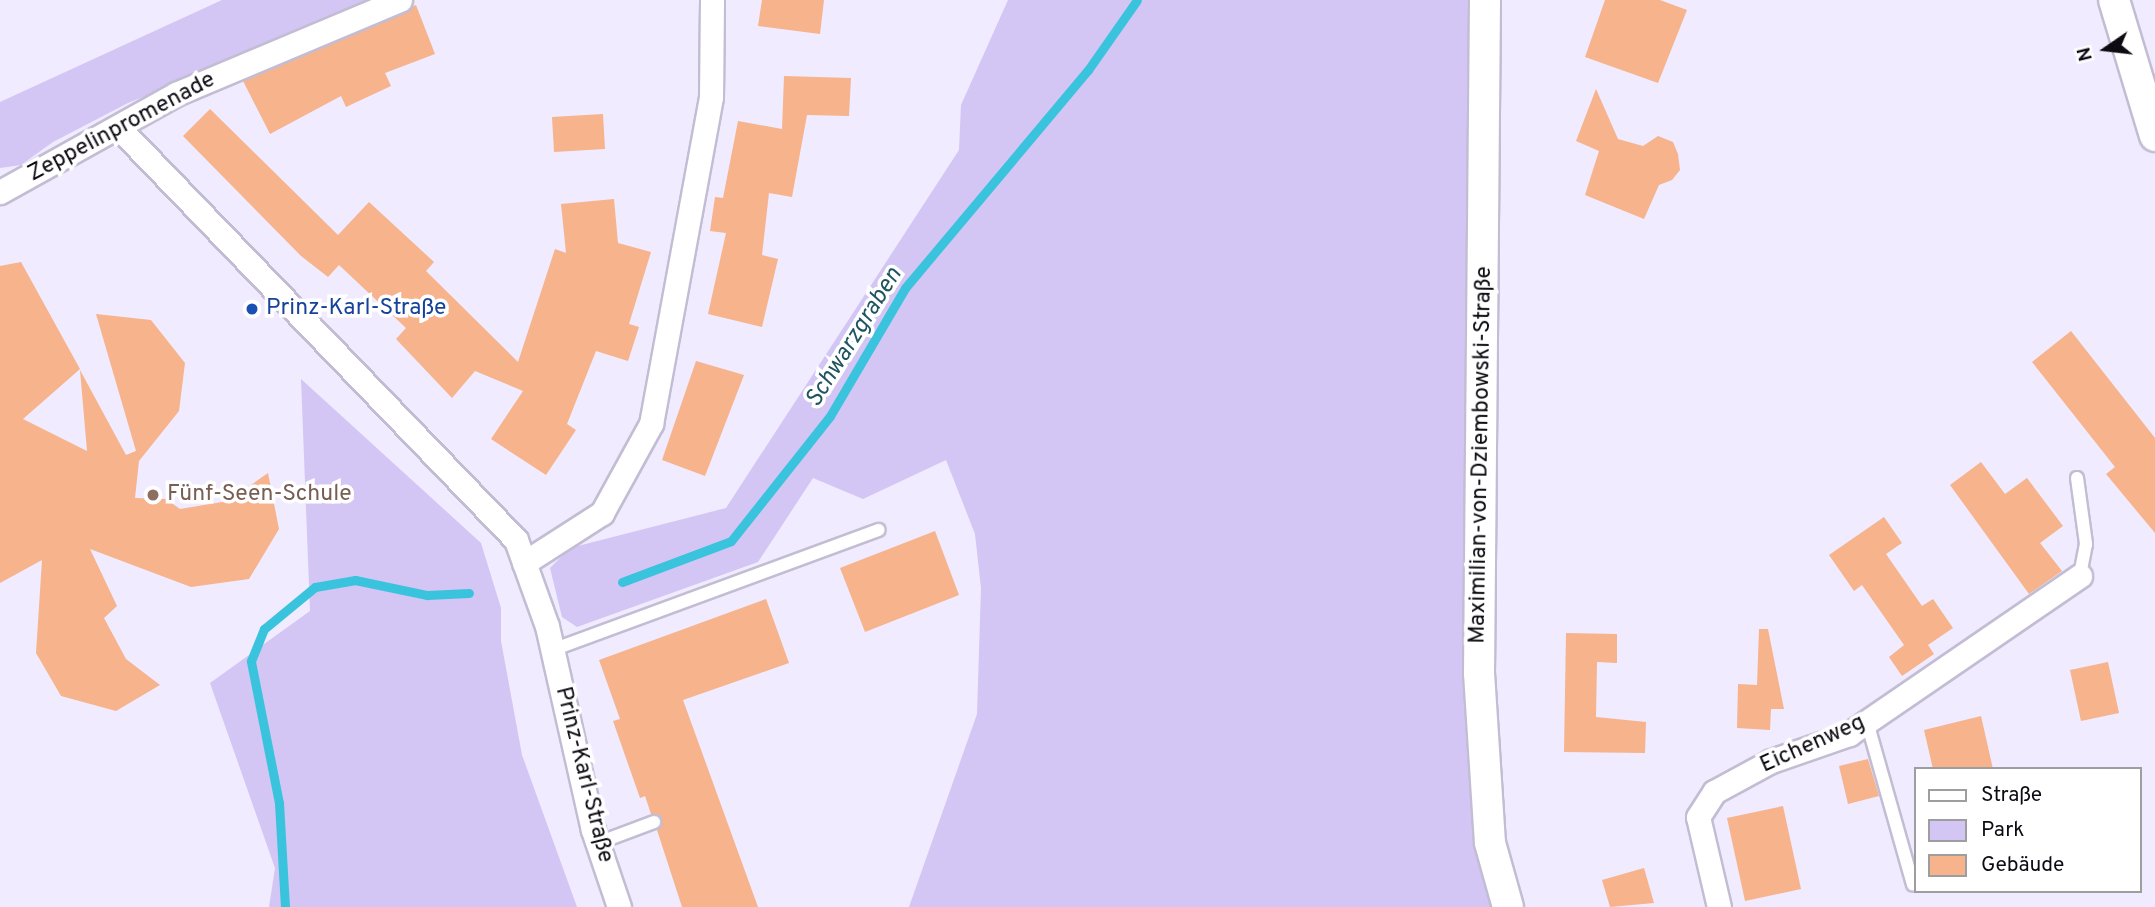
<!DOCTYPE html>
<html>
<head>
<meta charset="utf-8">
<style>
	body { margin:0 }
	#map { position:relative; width:2155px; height:907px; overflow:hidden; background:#f0ebfe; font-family:Overpass,sans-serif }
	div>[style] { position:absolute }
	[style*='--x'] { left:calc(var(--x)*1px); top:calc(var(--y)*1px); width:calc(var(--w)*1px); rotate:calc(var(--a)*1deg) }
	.green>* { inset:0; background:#d3c5f4 }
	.stream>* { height:9px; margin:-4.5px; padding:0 4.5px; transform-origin:4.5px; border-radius:4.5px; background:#3ac3dc }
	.building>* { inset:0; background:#f6b38c }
	.roads { filter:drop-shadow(2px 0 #c3bdd4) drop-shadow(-2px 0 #c3bdd4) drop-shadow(0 2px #c3bdd4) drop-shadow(0 -2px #c3bdd4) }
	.service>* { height:12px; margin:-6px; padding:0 6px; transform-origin:6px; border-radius:6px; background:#fff }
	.minor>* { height:23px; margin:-11.5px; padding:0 11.5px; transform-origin:11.5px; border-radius:11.5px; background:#fff }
	.tertiary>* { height:30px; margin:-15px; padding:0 15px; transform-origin:15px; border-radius:15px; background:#fff }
	.dots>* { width:19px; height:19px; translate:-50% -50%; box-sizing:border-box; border:4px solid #fff; border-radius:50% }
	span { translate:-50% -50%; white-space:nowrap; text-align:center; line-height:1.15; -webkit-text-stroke:7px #fff; paint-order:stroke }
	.street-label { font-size:23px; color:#0d0a12 }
	.transit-label { font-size:23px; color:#164399 }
	.left { translate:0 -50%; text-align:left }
	.education-label { font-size:23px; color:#785e54 }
	.water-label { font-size:24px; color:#1d545f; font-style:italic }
	.legend { position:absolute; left:1914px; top:767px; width:228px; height:126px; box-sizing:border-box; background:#fff; border:2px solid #9e9da0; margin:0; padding:9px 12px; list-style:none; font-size:21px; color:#0d0a12 }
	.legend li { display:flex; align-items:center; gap:14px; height:35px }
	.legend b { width:35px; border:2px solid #9e9da0 }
	.north { position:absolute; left:2071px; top:14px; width:70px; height:70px; -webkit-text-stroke:5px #fff; paint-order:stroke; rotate:256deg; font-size:19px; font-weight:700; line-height:28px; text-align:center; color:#0d0a12 }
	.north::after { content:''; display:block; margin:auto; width:24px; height:32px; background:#0d0a12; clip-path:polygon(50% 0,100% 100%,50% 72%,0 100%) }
</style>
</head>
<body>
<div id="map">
	<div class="green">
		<i style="clip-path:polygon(222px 0,383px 0,128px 103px,53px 142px,21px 165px,0 168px,0 102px)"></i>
		<i style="clip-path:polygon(1008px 0,1490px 0,1490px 843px,1480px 871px,1491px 907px,909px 907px,977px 714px,981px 588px,975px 534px,946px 460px,863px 499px,813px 478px,758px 562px,577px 627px,562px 617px,550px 568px,570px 548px,726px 508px,959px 150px,961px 105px)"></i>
		<i style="clip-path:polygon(301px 379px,481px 543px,501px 608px,501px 641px,522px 755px,577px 907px,269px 907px,275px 868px,210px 683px,310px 611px)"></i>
	</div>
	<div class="stream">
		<i style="--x:622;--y:582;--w:116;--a:-20.6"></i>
		<i style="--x:731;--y:541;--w:159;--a:-51.6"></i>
		<i style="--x:830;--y:416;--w:148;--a:-59.6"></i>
		<i style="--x:905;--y:288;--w:285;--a:-50"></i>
		<i style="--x:1088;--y:70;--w:85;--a:-55"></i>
		<i style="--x:285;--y:907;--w:104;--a:-93.3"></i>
		<i style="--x:279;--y:803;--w:145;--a:-101.2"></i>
		<i style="--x:251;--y:661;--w:35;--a:-68"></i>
		<i style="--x:264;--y:629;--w:66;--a:-39.5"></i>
		<i style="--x:315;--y:587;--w:41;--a:-9.9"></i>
		<i style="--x:355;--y:580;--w:74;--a:11.8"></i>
		<i style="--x:427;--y:595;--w:42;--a:-2.7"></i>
	</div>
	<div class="building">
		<i style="clip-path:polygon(762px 0,824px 0,820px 34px,758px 26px)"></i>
		<i style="clip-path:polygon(1605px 0,1660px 0,1687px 10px,1658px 83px,1585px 57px)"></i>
		<i style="clip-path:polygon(416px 5px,435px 54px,385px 73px,391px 86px,346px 107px,341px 96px,270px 134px,243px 81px)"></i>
		<i style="clip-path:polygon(784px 76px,851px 78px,849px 116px,807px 115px,792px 197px,769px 193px,762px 255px,778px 259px,762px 327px,708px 314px,726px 233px,710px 231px,715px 197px,723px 198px,738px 121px,782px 129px)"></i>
		<i style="clip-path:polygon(1596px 89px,1618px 139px,1643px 146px,1658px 136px,1673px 142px,1678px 154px,1680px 170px,1672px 180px,1659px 185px,1644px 219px,1585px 195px,1599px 151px,1576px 141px)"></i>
		<i style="clip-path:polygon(210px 109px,338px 235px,369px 202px,434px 262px,426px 271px,518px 362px,555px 249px,566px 253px,561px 204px,614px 199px,618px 243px,651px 252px,629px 324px,639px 327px,628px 361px,596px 351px,567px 424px,576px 430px,546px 475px,491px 439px,523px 391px,475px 371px,452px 398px,396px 339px,406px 328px,339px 265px,328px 277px,301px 256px,183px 136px)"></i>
		<i style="clip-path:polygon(603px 114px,605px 149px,554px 152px,552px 117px)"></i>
		<i style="clip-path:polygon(21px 262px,80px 369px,23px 419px,87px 451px,80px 370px,126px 455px,136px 451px,96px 314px,151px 320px,185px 363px,179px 411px,139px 461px,135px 498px,166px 499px,180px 509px,228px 501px,268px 473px,279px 529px,249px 579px,191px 587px,90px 549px,117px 606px,104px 618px,126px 659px,160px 685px,116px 711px,61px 696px,36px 653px,42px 560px,0 583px,0 266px)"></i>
		<i style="clip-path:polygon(2071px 331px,2155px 438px,2155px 533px,2106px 474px,2115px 467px,2032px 362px)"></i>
		<i style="clip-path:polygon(696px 361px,744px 375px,705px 476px,662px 460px)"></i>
		<i style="clip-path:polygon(1981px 462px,2005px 494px,2027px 478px,2063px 526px,2040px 543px,2062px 571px,2029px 594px,1950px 485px)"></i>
		<i style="clip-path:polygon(1884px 517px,1902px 543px,1886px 554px,1922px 606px,1933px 599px,1953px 628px,1928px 645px,1934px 654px,1902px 676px,1889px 657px,1904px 645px,1862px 585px,1854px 591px,1829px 555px)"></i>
		<i style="clip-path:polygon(935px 531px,959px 595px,865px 632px,840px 568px)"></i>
		<i style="clip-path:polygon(766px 599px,789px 663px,683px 700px,758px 907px,682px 907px,657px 830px,662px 820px,651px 814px,645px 796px,640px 798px,613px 721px,620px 719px,599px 660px)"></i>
		<i style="clip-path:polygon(1759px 629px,1768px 629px,1784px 709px,1771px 709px,1770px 730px,1737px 728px,1738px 684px,1757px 685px)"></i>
		<i style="clip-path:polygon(1566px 633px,1617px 634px,1617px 663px,1597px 662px,1596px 717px,1646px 722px,1645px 753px,1564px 752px)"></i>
		<i style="clip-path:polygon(2108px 662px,2119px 713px,2081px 721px,2070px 670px)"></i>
		<i style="clip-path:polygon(1981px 716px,1993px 769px,1933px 769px,1924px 730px)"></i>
		<i style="clip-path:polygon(1868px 759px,1879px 796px,1848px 804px,1839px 766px)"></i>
		<i style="clip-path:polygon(1783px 806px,1801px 889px,1745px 901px,1727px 818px)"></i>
		<i style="clip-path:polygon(1644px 868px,1654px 903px,1610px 907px,1602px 880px)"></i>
	</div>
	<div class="roads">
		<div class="service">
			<i style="--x:2077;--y:478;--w:67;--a:82.2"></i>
			<i style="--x:2086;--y:544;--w:33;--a:101"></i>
			<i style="--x:552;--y:650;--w:348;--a:-20.2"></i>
			<i style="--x:1867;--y:722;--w:169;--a:74.2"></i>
			<i style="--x:598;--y:843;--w:60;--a:-20.6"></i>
		</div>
		<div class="minor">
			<i style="--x:119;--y:128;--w:572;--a:46.06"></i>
			<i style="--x:516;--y:540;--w:91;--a:70.2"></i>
			<i style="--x:547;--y:626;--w:209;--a:77.3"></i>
			<i style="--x:593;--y:830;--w:81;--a:71.3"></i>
			<i style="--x:0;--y:192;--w:201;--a:-29.1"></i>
			<i style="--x:176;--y:94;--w:243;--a:-22.8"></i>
			<i style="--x:524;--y:563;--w:93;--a:-32.7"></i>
			<i style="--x:602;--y:513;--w:102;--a:-61.2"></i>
			<i style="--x:651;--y:424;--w:332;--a:-79.6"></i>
			<i style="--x:711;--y:97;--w:97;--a:-89.4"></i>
			<i style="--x:1719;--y:907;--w:92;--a:-103.1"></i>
			<i style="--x:1698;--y:817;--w:30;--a:-57"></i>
			<i style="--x:1714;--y:792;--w:65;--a:-28.5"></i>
			<i style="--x:1771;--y:761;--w:83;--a:-19.1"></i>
			<i style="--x:1849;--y:734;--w:280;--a:-34.4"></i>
		</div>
		<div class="tertiary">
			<i style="--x:1485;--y:0;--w:673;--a:90.51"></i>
			<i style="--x:1479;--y:673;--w:170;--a:86.3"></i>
			<i style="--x:1490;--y:843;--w:66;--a:74.3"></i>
			<i style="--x:2114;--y:0;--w:142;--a:73.2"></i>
		</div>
	</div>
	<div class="dots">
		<i style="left:252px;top:309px;background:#1a4fb4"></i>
		<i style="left:153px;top:495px;background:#8d6e63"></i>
	</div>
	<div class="street-label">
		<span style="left:122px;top:128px;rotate:-28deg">Zeppelinpromenade</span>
		<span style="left:1482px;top:455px;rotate:-89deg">Maximilian-von-Dziembowski-Straße</span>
		<span style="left:1813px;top:745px;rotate:-24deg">Eichenweg</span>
		<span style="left:583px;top:775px;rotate:76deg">Prinz-Karl-Straße</span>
	</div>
	<div class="transit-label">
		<span class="left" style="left:266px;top:309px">Prinz-Karl-Straße</span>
	</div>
	<div class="education-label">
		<span class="left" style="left:167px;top:495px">Fünf-Seen-Schule</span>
	</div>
	<div class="water-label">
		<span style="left:855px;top:338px;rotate:-58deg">Schwarzgraben</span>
	</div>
	<ul class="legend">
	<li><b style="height:9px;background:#fff"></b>Straße</li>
	<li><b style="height:19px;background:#d3c5f4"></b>Park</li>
	<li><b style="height:19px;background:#f6b38c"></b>Gebäude</li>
	</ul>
	<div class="north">N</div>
</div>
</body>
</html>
